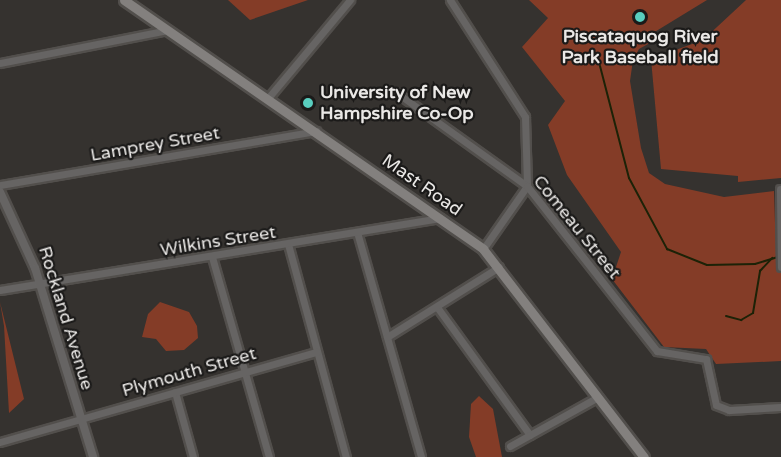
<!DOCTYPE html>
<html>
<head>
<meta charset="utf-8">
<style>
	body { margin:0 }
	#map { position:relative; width:781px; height:457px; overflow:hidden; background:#35322f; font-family:"Varela Round",sans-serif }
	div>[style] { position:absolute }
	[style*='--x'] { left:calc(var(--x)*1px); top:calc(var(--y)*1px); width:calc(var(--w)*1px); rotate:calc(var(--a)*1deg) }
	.green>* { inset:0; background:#843c27 }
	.stream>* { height:2px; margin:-1px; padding:0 1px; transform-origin:1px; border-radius:1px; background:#1c2207 }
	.roads { filter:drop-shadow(2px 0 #524f4c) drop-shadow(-2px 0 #524f4c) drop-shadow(0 2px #524f4c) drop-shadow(0 -2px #524f4c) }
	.minor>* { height:7px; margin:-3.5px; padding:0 3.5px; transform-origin:3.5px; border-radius:3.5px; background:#666463 }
	.tertiary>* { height:8px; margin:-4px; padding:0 4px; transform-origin:4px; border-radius:4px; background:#666463 }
	.secondary>* { height:9px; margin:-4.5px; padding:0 4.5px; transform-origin:4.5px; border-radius:4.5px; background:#83807e }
	.dots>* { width:16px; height:16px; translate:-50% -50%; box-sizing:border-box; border:3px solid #1b1a19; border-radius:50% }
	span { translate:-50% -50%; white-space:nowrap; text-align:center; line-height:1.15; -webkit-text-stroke:4.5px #1b1a19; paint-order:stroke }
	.poi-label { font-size:18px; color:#eae8e6; font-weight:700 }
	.left { translate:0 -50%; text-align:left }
	.street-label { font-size:18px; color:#eae8e6 }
</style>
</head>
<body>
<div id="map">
	<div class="green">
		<i style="clip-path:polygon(228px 0,308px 0,250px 20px)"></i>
		<i style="clip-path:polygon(529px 0,707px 0,653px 33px,657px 39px,639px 49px,633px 60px,630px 81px,641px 148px,649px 173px,665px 184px,724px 197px,774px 191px,775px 223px,781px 222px,781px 361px,716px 364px,706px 349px,664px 347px,612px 279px,621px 252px,567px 175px,548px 125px,565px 101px,522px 47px,548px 18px)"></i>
		<i style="clip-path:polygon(746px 0,781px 0,781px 178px,738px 182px,738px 176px,661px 169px,651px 59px,703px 40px)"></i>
		<i style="clip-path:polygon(0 302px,24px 399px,9px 413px,4px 326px)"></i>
		<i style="clip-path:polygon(160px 302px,189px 312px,197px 326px,198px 338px,184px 350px,166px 351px,156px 339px,142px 337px,148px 314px)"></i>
		<i style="clip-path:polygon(479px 396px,493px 409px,502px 457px,476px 457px,469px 437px,471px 404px)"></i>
	</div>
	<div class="stream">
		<i style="--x:600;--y:66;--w:116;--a:75.5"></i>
		<i style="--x:629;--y:178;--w:81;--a:61.8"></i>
		<i style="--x:667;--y:249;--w:43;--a:21.8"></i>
		<i style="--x:707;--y:265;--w:48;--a:-1.2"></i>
		<i style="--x:755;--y:264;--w:24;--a:-17"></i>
		<i style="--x:726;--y:316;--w:16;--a:15"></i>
		<i style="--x:741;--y:320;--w:14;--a:-30"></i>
		<i style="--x:753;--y:313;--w:43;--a:-80.5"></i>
		<i style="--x:760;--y:271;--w:18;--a:-47"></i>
	</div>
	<div class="roads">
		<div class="minor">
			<i style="--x:450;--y:0;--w:139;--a:57.3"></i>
			<i style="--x:525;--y:117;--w:69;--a:88.3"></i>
			<i style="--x:527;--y:186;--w:77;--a:124.9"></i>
			<i style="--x:0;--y:63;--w:171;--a:-11.1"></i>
			<i style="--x:397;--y:93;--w:160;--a:35.6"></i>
			<i style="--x:527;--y:186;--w:210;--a:51.8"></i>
			<i style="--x:657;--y:351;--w:50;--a:9.3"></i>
			<i style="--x:706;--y:359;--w:47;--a:77.7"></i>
			<i style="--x:716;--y:405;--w:14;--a:21"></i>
			<i style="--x:729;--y:410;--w:52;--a:-3.3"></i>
			<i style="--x:268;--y:98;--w:128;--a:-50.1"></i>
			<i style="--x:0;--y:185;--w:321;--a:-9.7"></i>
			<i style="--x:780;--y:189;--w:78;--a:89.3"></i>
			<i style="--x:357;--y:232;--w:234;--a:74.1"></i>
			<i style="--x:288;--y:244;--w:221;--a:74.8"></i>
			<i style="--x:212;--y:257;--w:208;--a:74.1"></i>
			<i style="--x:0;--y:290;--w:446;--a:-9.3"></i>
			<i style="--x:437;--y:307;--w:158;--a:54"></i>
			<i style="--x:387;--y:337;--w:132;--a:-32"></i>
			<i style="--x:175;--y:392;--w:67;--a:74.5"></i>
			<i style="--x:0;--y:442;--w:329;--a:-15.9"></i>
			<i style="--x:510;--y:446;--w:101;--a:-29.1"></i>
		</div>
		<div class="tertiary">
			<i style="--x:0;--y:192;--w:84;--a:65.3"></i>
			<i style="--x:35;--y:268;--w:198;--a:72.9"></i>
		</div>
		<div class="secondary">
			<i style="--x:124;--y:0;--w:437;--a:34.7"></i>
			<i style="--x:483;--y:249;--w:263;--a:52.3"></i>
		</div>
	</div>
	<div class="dots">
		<i style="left:640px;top:17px;background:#59cebf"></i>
		<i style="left:308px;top:103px;background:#59cebf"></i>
	</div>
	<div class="poi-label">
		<span style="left:640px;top:47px">Piscataquog River<br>Park Baseball field</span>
		<span class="left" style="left:320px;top:103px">University of New<br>Hampshire Co-Op</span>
	</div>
	<div class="street-label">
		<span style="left:155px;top:144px;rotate:-10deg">Lamprey Street</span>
		<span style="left:422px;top:185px;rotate:35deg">Mast Road</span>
		<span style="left:577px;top:227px;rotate:51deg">Comeau Street</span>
		<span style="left:218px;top:241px;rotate:-9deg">Wilkins Street</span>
		<span style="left:66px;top:318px;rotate:73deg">Rockland Avenue</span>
		<span style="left:189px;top:372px;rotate:-16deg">Plymouth Street</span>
	</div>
</div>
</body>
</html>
